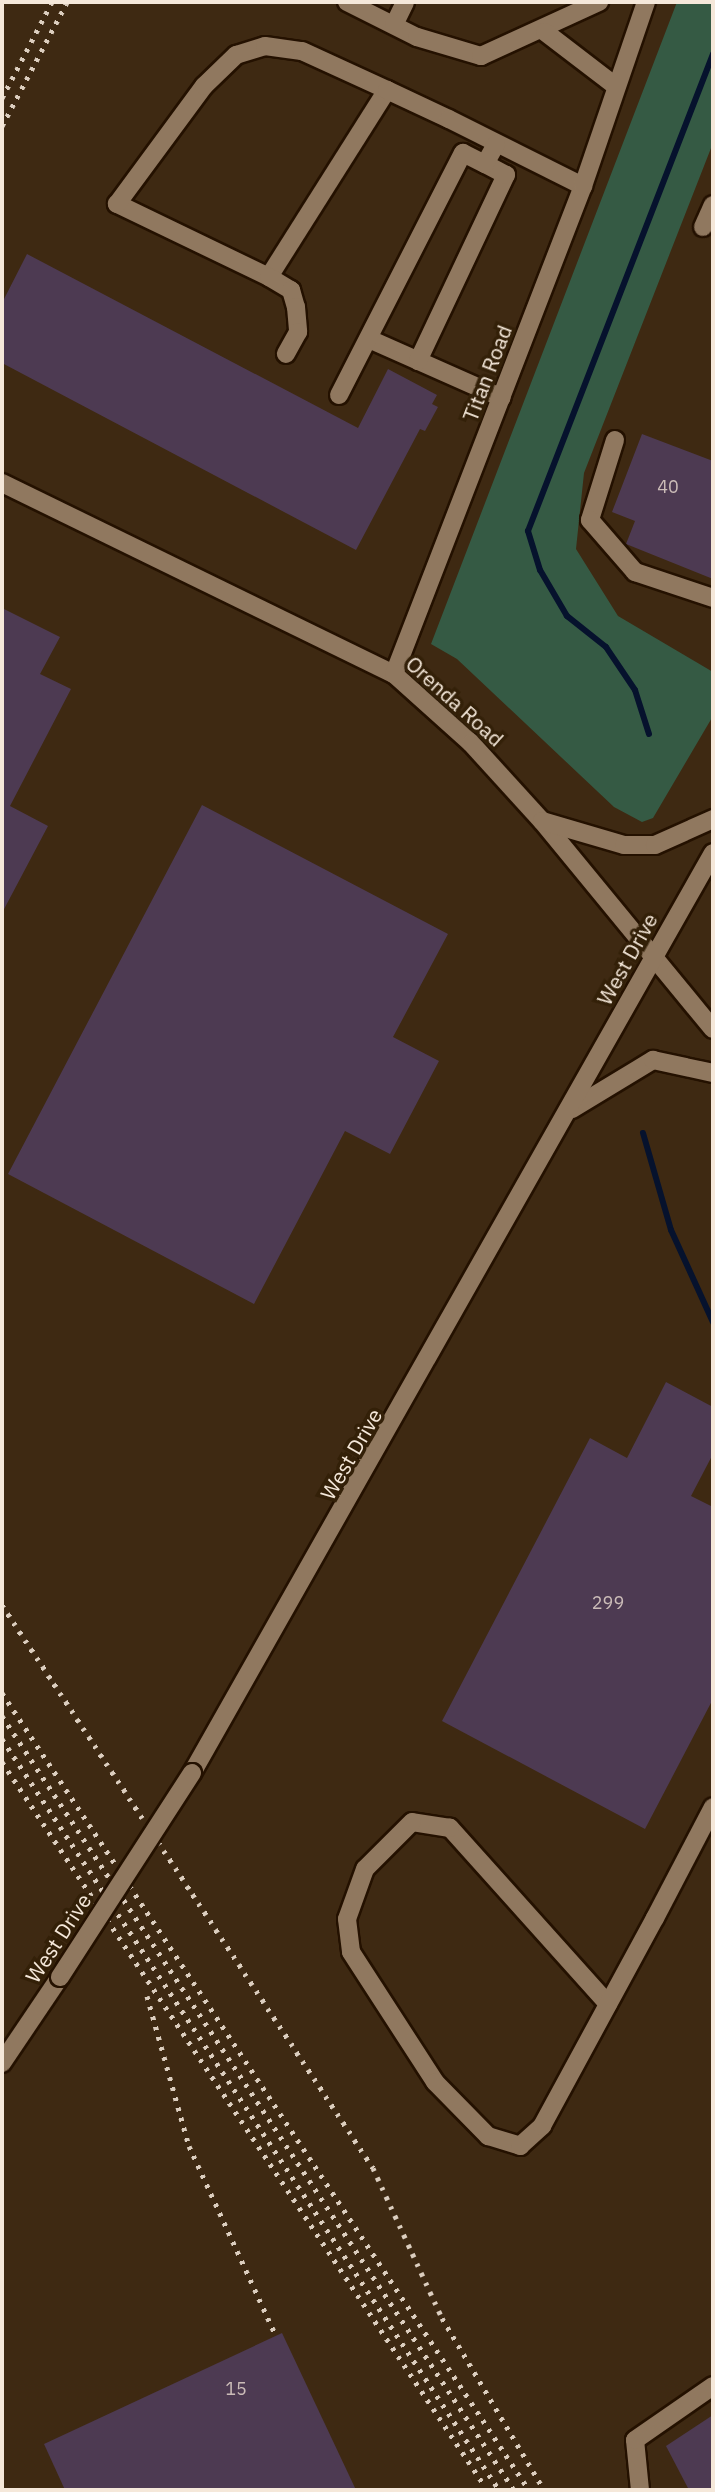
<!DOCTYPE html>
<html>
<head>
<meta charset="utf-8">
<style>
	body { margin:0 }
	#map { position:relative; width:715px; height:2492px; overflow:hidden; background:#3e2912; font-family:"IBM Plex Sans",sans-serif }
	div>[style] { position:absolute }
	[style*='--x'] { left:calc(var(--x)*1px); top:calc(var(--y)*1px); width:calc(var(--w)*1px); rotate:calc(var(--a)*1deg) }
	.green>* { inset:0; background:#355a44 }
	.stream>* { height:6px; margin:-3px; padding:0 3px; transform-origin:3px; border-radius:3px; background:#06122d }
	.building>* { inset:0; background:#4d3a52 }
	.roads { filter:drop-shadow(2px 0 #241100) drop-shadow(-2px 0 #241100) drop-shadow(0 2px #241100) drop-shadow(0 -2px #241100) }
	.minor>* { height:18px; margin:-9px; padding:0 9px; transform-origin:9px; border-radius:9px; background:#90785f }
	.rail>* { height:5px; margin-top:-2.5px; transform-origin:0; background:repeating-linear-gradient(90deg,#dccebf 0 3.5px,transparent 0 10.5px) }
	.bridges { filter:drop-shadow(2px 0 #241100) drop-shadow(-2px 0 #241100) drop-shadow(0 2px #241100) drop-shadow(0 -2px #241100) }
	.minor-bridge>* { height:18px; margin:-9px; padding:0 9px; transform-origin:9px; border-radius:9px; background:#90785f }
	span { translate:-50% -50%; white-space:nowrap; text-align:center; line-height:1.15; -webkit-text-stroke:7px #332008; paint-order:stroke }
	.number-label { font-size:18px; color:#cbbcb8 }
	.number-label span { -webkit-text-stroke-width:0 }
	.street-label { font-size:21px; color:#f5e8da }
	.frame { position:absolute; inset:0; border:4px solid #f5e8da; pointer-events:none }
</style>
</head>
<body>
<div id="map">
	<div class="green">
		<i style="clip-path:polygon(677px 2px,713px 2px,713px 143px,584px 473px,576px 549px,618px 616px,713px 672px,713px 716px,653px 818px,642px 822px,614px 807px,457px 659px,431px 644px)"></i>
	</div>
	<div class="stream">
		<i style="--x:649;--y:734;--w:46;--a:-107.7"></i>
		<i style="--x:635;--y:690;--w:52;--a:-124"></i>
		<i style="--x:606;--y:647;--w:50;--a:-141.5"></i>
		<i style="--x:567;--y:616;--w:53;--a:-120.4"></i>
		<i style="--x:540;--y:570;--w:41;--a:-107.1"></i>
		<i style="--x:528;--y:531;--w:512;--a:-68.8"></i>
		<i style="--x:643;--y:1133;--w:101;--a:73.9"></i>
		<i style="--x:671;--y:1230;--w:101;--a:65.5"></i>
	</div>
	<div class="building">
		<i style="clip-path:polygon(27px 254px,358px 428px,388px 369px,437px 395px,432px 404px,438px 407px,425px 431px,420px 429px,356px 550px,2px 363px,2px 303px)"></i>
		<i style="clip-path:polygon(642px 434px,713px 461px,713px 579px,626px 544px,635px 521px,612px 512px)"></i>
		<i style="clip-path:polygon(2px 608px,60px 637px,40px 674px,71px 689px,10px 806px,48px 826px,2px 913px)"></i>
		<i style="clip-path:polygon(202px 805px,448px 934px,393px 1037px,439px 1061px,390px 1154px,345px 1131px,254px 1304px,8px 1174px)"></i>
		<i style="clip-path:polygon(666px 1382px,713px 1407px,713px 1454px,691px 1496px,713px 1507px,713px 1699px,645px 1829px,442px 1721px,590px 1438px,627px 1458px)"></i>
		<i style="clip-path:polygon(282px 2333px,356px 2490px,65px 2490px,44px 2444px)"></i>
		<i style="clip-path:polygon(713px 2415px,713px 2490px,689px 2490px,666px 2446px)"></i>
	</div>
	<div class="roads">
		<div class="minor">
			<i style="--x:347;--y:2;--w:78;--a:26.6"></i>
			<i style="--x:417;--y:37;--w:67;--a:16.5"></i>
			<i style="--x:481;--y:56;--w:130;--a:-24.6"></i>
			<i style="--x:394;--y:25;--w:25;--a:-64"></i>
			<i style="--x:545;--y:32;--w:87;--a:37.5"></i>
			<i style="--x:387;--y:90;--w:221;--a:122.3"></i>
			<i style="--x:269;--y:277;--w:169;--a:-154.3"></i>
			<i style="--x:117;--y:204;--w:147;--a:-53.6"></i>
			<i style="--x:204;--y:86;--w:45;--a:-44.1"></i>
			<i style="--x:236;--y:55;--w:30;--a:-17"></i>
			<i style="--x:265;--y:46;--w:37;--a:8"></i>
			<i style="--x:302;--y:51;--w:94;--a:24.6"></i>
			<i style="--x:387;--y:90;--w:68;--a:25.1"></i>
			<i style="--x:449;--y:119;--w:150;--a:26.6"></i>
			<i style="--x:703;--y:227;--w:24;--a:-66"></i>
			<i style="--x:269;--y:277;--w:26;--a:31"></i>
			<i style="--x:291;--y:290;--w:18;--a:74"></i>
			<i style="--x:296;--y:307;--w:25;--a:85"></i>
			<i style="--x:298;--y:332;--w:25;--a:119"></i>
			<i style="--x:369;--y:339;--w:145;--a:23.9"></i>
			<i style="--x:418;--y:361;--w:206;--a:-64.7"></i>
			<i style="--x:506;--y:175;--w:24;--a:-152"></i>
			<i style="--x:339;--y:395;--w:272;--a:-62.9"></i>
			<i style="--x:463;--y:153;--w:25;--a:27"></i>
			<i style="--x:485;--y:164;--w:23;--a:-61"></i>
			<i style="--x:615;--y:440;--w:84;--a:107.4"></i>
			<i style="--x:590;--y:520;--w:69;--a:49.1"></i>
			<i style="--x:635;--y:572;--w:82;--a:18.4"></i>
			<i style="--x:2;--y:483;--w:436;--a:26"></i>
			<i style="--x:394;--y:674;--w:103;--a:41.9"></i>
			<i style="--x:471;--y:743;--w:105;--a:47.7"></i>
			<i style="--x:542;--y:821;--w:269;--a:50.6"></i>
			<i style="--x:394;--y:674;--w:523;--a:-68.83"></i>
			<i style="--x:583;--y:186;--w:194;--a:-71.1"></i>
			<i style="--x:542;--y:821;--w:85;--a:16.3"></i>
			<i style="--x:624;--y:845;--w:31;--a:0"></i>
			<i style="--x:655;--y:845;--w:64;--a:-24.1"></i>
			<i style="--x:572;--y:1109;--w:95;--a:-31.2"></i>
			<i style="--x:653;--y:1060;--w:61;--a:12.2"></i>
			<i style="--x:192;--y:1773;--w:1057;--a:-60.48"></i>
			<i style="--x:608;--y:2004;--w:237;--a:-131.9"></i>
			<i style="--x:450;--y:1828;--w:38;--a:-171"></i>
			<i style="--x:412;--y:1822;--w:66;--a:135"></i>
			<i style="--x:365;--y:1869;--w:53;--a:109.8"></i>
			<i style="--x:347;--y:1919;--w:33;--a:83"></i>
			<i style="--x:351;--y:1952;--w:155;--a:57.1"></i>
			<i style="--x:435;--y:2082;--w:76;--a:45.5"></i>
			<i style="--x:488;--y:2136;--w:34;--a:17"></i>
			<i style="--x:520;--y:2146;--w:30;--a:-42"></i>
			<i style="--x:542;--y:2126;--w:237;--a:-61.5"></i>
			<i style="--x:655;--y:1918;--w:125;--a:-62.4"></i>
			<i style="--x:2;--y:2063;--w:104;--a:-56"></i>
			<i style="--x:640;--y:2490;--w:50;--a:-95.7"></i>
			<i style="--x:635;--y:2440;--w:95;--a:-34.7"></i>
		</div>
	</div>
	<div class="rail">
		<i style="--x:2;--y:98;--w:108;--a:-62.5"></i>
		<i style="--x:2;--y:126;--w:140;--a:-62.3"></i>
		<i style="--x:2;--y:1605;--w:674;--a:56.62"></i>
		<i style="--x:373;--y:2168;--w:165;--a:65.3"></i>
		<i style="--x:442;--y:2318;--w:200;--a:59.3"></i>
		<i style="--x:2;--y:1693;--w:955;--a:56.53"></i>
		<i style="--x:2;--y:1716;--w:928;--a:56.52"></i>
		<i style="--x:2;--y:1739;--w:901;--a:56.5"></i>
		<i style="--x:2;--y:1762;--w:865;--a:56.31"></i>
		<i style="--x:147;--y:1996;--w:156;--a:74.4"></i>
		<i style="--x:189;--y:2146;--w:205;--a:65.4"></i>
	</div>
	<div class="bridges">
		<div class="minor-bridge">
			<i style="--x:60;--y:1977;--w:243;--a:-57.1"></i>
		</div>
	</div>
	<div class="number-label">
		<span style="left:668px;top:487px">40</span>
		<span style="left:608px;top:1603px">299</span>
		<span style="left:236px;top:2389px">15</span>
	</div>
	<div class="street-label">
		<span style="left:487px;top:373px;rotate:-69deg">Titan Road</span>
		<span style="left:455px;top:701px;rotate:42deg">Orenda Road</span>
		<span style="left:627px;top:959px;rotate:-61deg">West Drive</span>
		<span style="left:351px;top:1454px;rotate:-60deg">West Drive</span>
		<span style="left:58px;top:1938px;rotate:-57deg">West Drive</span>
	</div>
	<div class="frame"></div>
</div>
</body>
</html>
